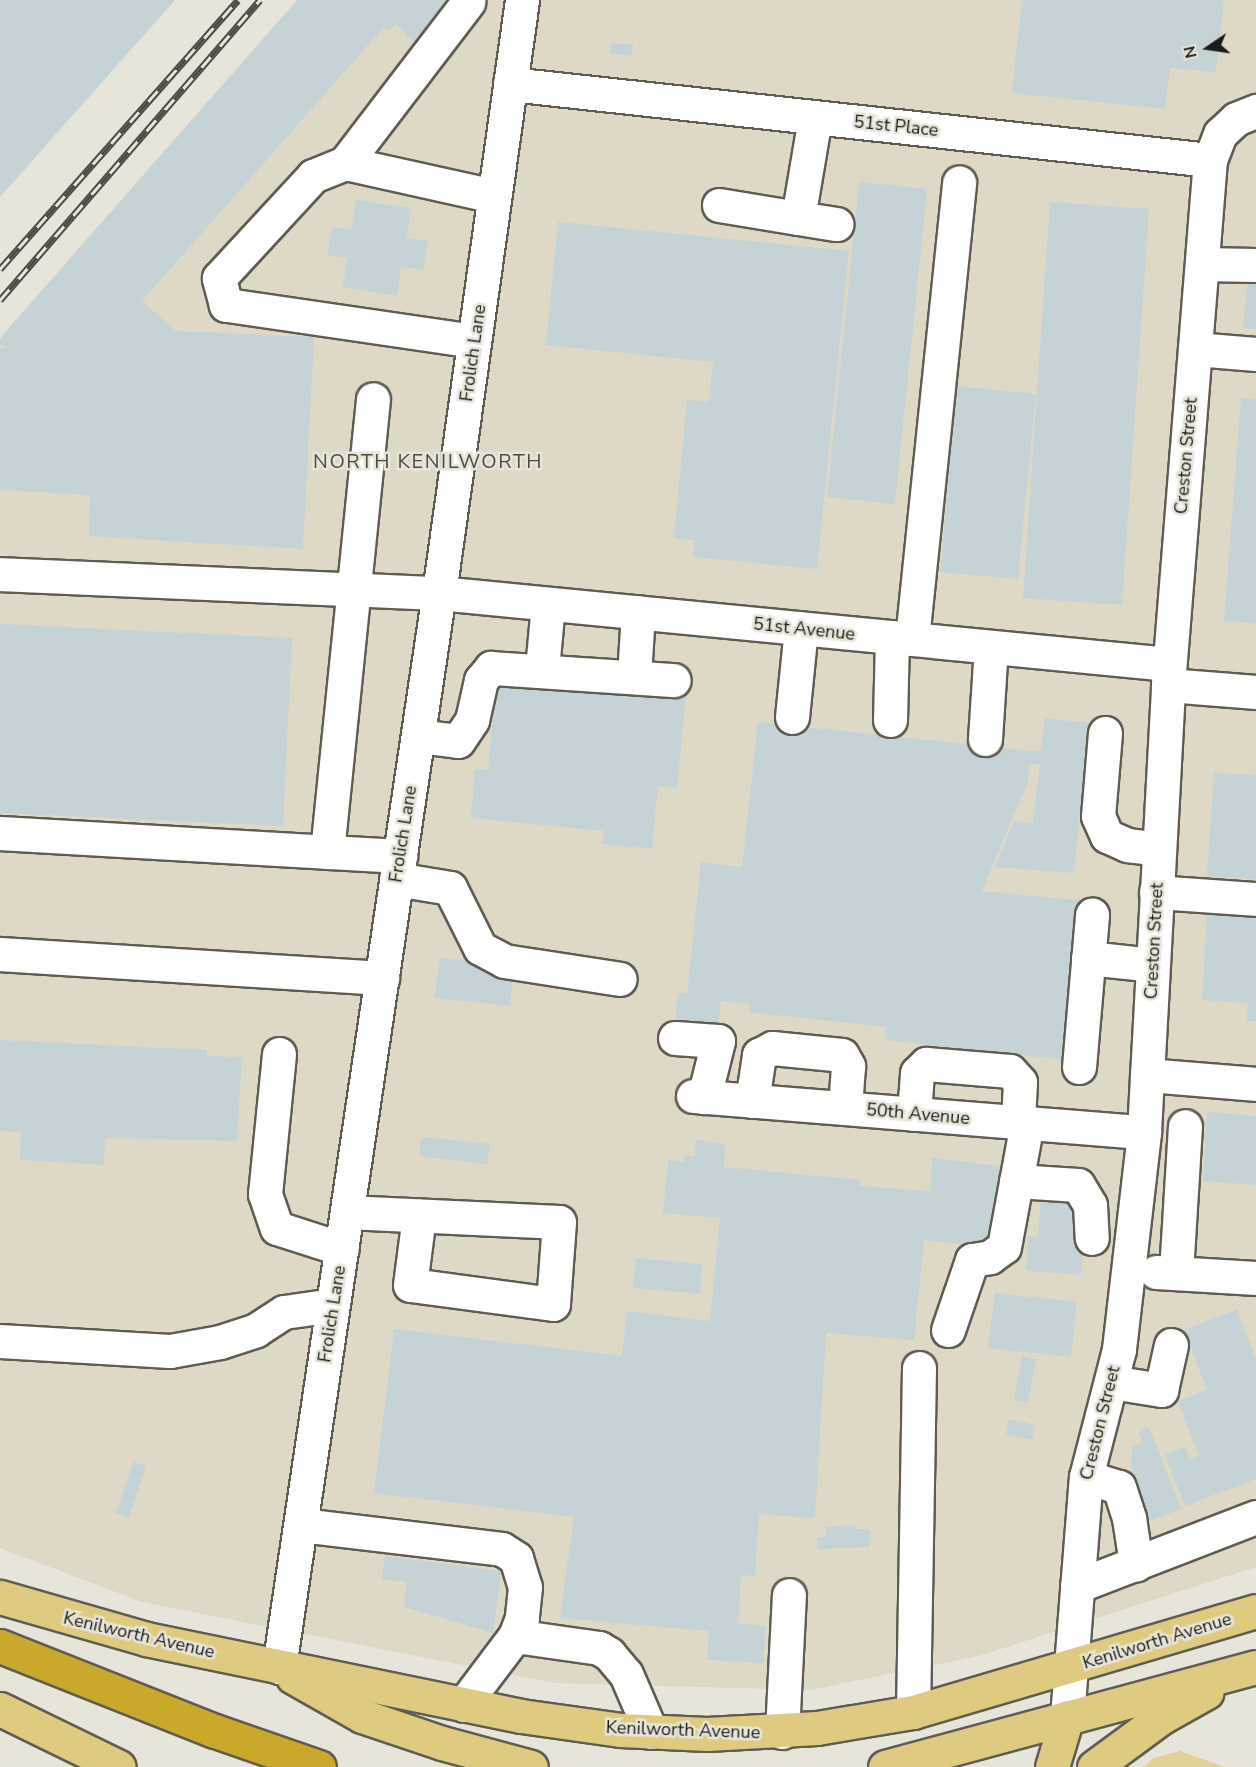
<!DOCTYPE html>
<html>
<head>
<meta charset="utf-8">
<style>
	body { margin:0 }
	#map { position:relative; width:1256px; height:1767px; overflow:hidden; background:#e7e4d9; font-family:"Nunito Sans",sans-serif }
	div>[style] { position:absolute }
	[style*='--x'] { left:calc(var(--x)*1px); top:calc(var(--y)*1px); width:calc(var(--w)*1px); rotate:calc(var(--a)*1deg) }
	.built>* { inset:0; background:#ded9c6 }
	.green>* { inset:0; background:#e2d199 }
	.building>* { inset:0; background:#c5d3d6 }
	.roads { filter:drop-shadow(2px 0 #5f5c52) drop-shadow(-2px 0 #5f5c52) drop-shadow(0 2px #5f5c52) drop-shadow(0 -2px #5f5c52) }
	.minor>* { height:33px; margin:-16.5px; padding:0 16.5px; transform-origin:16.5px; border-radius:16.5px; background:#fff }
	.major>* { height:33px; margin:-16.5px; padding:0 16.5px; transform-origin:16.5px; border-radius:16.5px; background:#dfcb7f }
	.highway>* { height:33px; margin:-16.5px; padding:0 16.5px; transform-origin:16.5px; border-radius:16.5px; background:#c9a82a }
	.rail>* { height:7px; margin-top:-3.5px; transform-origin:0; background:repeating-linear-gradient(90deg,#e7e4d9 0 14px,#4b4944 0 28px); box-sizing:border-box; border-block:2px solid #4b4944 }
	span { translate:-50% -50%; white-space:nowrap; text-align:center; line-height:1.15; -webkit-text-stroke:5px #e7e4d9; paint-order:stroke }
	.street-label { font-size:18px; color:#1d1b18 }
	.neighbourhood-label { font-size:20px; color:#4f4c43; letter-spacing:1.5px }
	.north { position:absolute; left:1178px; top:18px; width:60px; height:60px; -webkit-text-stroke:4px #e7e4d9; paint-order:stroke; rotate:257deg; font-size:16px; font-weight:700; line-height:24px; text-align:center; color:#1d1b18 }
	.north::after { content:''; display:block; margin:auto; width:21px; height:27px; background:#1d1b18; clip-path:polygon(50% 0,100% 100%,50% 72%,0 100%) }
</style>
</head>
<body>
<div id="map">
	<div class="built">
		<i style="clip-path:polygon(304px 0,1256px 0,1256px 1567px,979px 1656px,810px 1690px,554px 1683px,142px 1602px,0 1548px,0 343px)"></i>
	</div>
	<div class="green">
		<i style="clip-path:polygon(1180px 1751px,1225px 1767px,1144px 1767px,1154px 1758px)"></i>
	</div>
	<div class="building">
		<i style="clip-path:polygon(0 0,175px 0,0 197px)"></i>
		<i style="clip-path:polygon(297px 0,453px 0,415px 43px,396px 24px,389px 31px,384px 27px,142px 301px,176px 331px,314px 337px,303px 549px,89px 536px,90px 495px,0 490px,0 348px,7px 348px,0 344px,0 338px)"></i>
		<i style="clip-path:polygon(1022px 0,1224px 0,1216px 72px,1170px 68px,1165px 109px,1012px 93px)"></i>
		<i style="clip-path:polygon(611px 43px,633px 44px,632px 55px,610px 54px)"></i>
		<i style="clip-path:polygon(859px 182px,927px 189px,895px 504px,827px 497px)"></i>
		<i style="clip-path:polygon(356px 200px,411px 208px,406px 238px,428px 241px,423px 270px,401px 267px,397px 296px,343px 287px,347px 258px,327px 255px,332px 227px,351px 230px)"></i>
		<i style="clip-path:polygon(1050px 202px,1149px 209px,1122px 605px,1023px 598px)"></i>
		<i style="clip-path:polygon(558px 222px,849px 251px,817px 569px,693px 557px,695px 540px,674px 538px,687px 400px,709px 402px,713px 362px,546px 345px)"></i>
		<i style="clip-path:polygon(1248px 278px,1256px 279px,1256px 329px,1243px 328px)"></i>
		<i style="clip-path:polygon(957px 386px,1036px 394px,1018px 579px,940px 572px)"></i>
		<i style="clip-path:polygon(1241px 398px,1256px 399px,1256px 623px,1224px 621px)"></i>
		<i style="clip-path:polygon(0 624px,292px 638px,283px 826px,0 813px)"></i>
		<i style="clip-path:polygon(497px 674px,686px 693px,677px 788px,658px 786px,652px 849px,602px 844px,604px 831px,471px 818px,475px 769px,488px 770px)"></i>
		<i style="clip-path:polygon(1045px 718px,1089px 723px,1074px 873px,995px 867px,1014px 821px,1033px 823px,1040px 765px,1030px 764px,1028px 782px,982px 891px,1084px 901px,1067px 1060px,885px 1040px,887px 1027px,749px 1012px,749px 1004px,721px 1001px,718px 1029px,675px 1024px,678px 993px,687px 994px,701px 862px,742px 867px,758px 722px,1033px 751px,1041px 750px)"></i>
		<i style="clip-path:polygon(1214px 773px,1256px 775px,1256px 879px,1207px 876px)"></i>
		<i style="clip-path:polygon(1207px 914px,1256px 916px,1256px 1021px,1247px 1021px,1248px 1003px,1202px 1000px)"></i>
		<i style="clip-path:polygon(440px 958px,514px 966px,510px 1006px,435px 998px)"></i>
		<i style="clip-path:polygon(0 1040px,207px 1050px,207px 1056px,242px 1057px,237px 1141px,105px 1138px,104px 1165px,20px 1160px,21px 1132px,0 1131px)"></i>
		<i style="clip-path:polygon(1207px 1112px,1256px 1116px,1256px 1185px,1203px 1181px)"></i>
		<i style="clip-path:polygon(421px 1137px,490px 1144px,487px 1164px,419px 1156px)"></i>
		<i style="clip-path:polygon(696px 1140px,725px 1144px,724px 1167px,860px 1180px,859px 1186px,930px 1191px,932px 1158px,1000px 1166px,992px 1248px,924px 1240px,914px 1340px,826px 1333px,815px 1518px,759px 1514px,755px 1576px,741px 1575px,738px 1623px,765px 1626px,764px 1663px,707px 1660px,709px 1631px,560px 1618px,574px 1517px,374px 1493px,394px 1329px,622px 1356px,627px 1311px,710px 1321px,720px 1218px,663px 1213px,668px 1160px,684px 1162px,684px 1155px,695px 1156px)"></i>
		<i style="clip-path:polygon(1041px 1197px,1076px 1199px,1073px 1240px,1084px 1241px,1081px 1275px,1026px 1271px,1028px 1236px,1038px 1237px)"></i>
		<i style="clip-path:polygon(636px 1258px,702px 1264px,700px 1294px,633px 1288px)"></i>
		<i style="clip-path:polygon(995px 1293px,1077px 1302px,1071px 1357px,988px 1348px)"></i>
		<i style="clip-path:polygon(1237px 1309px,1256px 1360px,1256px 1479px,1185px 1506px,1165px 1455px,1185px 1447px,1190px 1460px,1199px 1456px,1178px 1401px,1207px 1390px,1184px 1330px)"></i>
		<i style="clip-path:polygon(1022px 1356px,1036px 1359px,1028px 1403px,1014px 1400px)"></i>
		<i style="clip-path:polygon(1009px 1419px,1035px 1425px,1032px 1440px,1006px 1434px)"></i>
		<i style="clip-path:polygon(1149px 1427px,1181px 1509px,1149px 1521px,1131px 1474px,1132px 1446px,1142px 1443px,1139px 1432px)"></i>
		<i style="clip-path:polygon(133px 1462px,146px 1466px,129px 1518px,116px 1513px)"></i>
		<i style="clip-path:polygon(855px 1525px,855px 1529px,869px 1529px,870px 1547px,817px 1549px,817px 1538px,826px 1537px,826px 1527px)"></i>
		<i style="clip-path:polygon(385px 1556px,501px 1571px,493px 1633px,404px 1607px,407px 1582px,382px 1579px)"></i>
	</div>
	<div class="roads">
		<div class="minor">
			<i style="--x:510;--y:84;--w:704;--a:6.2"></i>
			<i style="--x:345;--y:163;--w:203;--a:-52.6"></i>
			<i style="--x:719;--y:205;--w:80;--a:9.3"></i>
			<i style="--x:798;--y:218;--w:102;--a:-80.4"></i>
			<i style="--x:798;--y:218;--w:39;--a:9"></i>
			<i style="--x:1202;--y:264;--w:54;--a:1.1"></i>
			<i style="--x:474;--y:341;--w:251;--a:-171.7"></i>
			<i style="--x:226;--y:305;--w:28;--a:-105"></i>
			<i style="--x:219;--y:278;--w:139;--a:-47.3"></i>
			<i style="--x:313;--y:176;--w:35;--a:-22"></i>
			<i style="--x:345;--y:163;--w:153;--a:12.5"></i>
			<i style="--x:1195;--y:349;--w:61;--a:4.7"></i>
			<i style="--x:0;--y:574;--w:439;--a:2.5"></i>
			<i style="--x:439;--y:593;--w:733;--a:5.56"></i>
			<i style="--x:912;--y:639;--w:459;--a:-84.1"></i>
			<i style="--x:542;--y:669;--w:65;--a:-84.7"></i>
			<i style="--x:634;--y:676;--w:64;--a:-86.4"></i>
			<i style="--x:1168;--y:685;--w:88;--a:4.5"></i>
			<i style="--x:792;--y:717;--w:89;--a:-84.2"></i>
			<i style="--x:890;--y:720;--w:83;--a:-88.6"></i>
			<i style="--x:1105;--y:733;--w:83;--a:94.8"></i>
			<i style="--x:1098;--y:816;--w:22;--a:66"></i>
			<i style="--x:1107;--y:836;--w:22;--a:24"></i>
			<i style="--x:1127;--y:845;--w:32;--a:7"></i>
			<i style="--x:418;--y:736;--w:40;--a:7.1"></i>
			<i style="--x:458;--y:741;--w:25;--a:-56"></i>
			<i style="--x:472;--y:720;--w:41;--a:-77.3"></i>
			<i style="--x:481;--y:680;--w:16;--a:-50"></i>
			<i style="--x:491;--y:668;--w:183;--a:3.8"></i>
			<i style="--x:985;--y:739;--w:92;--a:-86.3"></i>
			<i style="--x:0;--y:833;--w:401;--a:3.3"></i>
			<i style="--x:327;--y:852;--w:455;--a:-84.2"></i>
			<i style="--x:396;--y:879;--w:55;--a:9.5"></i>
			<i style="--x:450;--y:888;--w:67;--a:63.4"></i>
			<i style="--x:480;--y:948;--w:27;--a:28"></i>
			<i style="--x:504;--y:961;--w:117;--a:8.8"></i>
			<i style="--x:1156;--y:892;--w:100;--a:4"></i>
			<i style="--x:0;--y:954;--w:383;--a:3.6"></i>
			<i style="--x:1088;--y:958;--w:65;--a:6.1"></i>
			<i style="--x:675;--y:1038;--w:43;--a:4"></i>
			<i style="--x:718;--y:1041;--w:58;--a:104"></i>
			<i style="--x:279;--y:1054;--w:141;--a:95.7"></i>
			<i style="--x:265;--y:1194;--w:36;--a:71"></i>
			<i style="--x:277;--y:1228;--w:68;--a:17.9"></i>
			<i style="--x:1079;--y:1067;--w:153;--a:-85.1"></i>
			<i style="--x:1147;--y:1075;--w:109;--a:4.7"></i>
			<i style="--x:693;--y:1096;--w:452;--a:4.6"></i>
			<i style="--x:752;--y:1101;--w:47;--a:-81.3"></i>
			<i style="--x:759;--y:1055;--w:15;--a:-28"></i>
			<i style="--x:772;--y:1048;--w:70;--a:5.7"></i>
			<i style="--x:842;--y:1055;--w:13;--a:61"></i>
			<i style="--x:848;--y:1066;--w:42;--a:94.1"></i>
			<i style="--x:914;--y:1114;--w:41;--a:-85.8"></i>
			<i style="--x:917;--y:1073;--w:13;--a:-45"></i>
			<i style="--x:926;--y:1064;--w:84;--a:4.8"></i>
			<i style="--x:1010;--y:1071;--w:15;--a:48"></i>
			<i style="--x:1020;--y:1082;--w:40;--a:92.9"></i>
			<i style="--x:1016;--y:1181;--w:62;--a:3.7"></i>
			<i style="--x:1078;--y:1185;--w:23;--a:59"></i>
			<i style="--x:1090;--y:1205;--w:33;--a:87"></i>
			<i style="--x:347;--y:1212;--w:212;--a:2.7"></i>
			<i style="--x:559;--y:1222;--w:82;--a:94.2"></i>
			<i style="--x:553;--y:1304;--w:144;--a:-172.4"></i>
			<i style="--x:410;--y:1285;--w:70;--a:-82.6"></i>
			<i style="--x:1156;--y:1272;--w:100;--a:3.4"></i>
			<i style="--x:1176;--y:1273;--w:147;--a:-86.5"></i>
			<i style="--x:948;--y:1330;--w:74;--a:-71.1"></i>
			<i style="--x:972;--y:1260;--w:18;--a:-9"></i>
			<i style="--x:990;--y:1257;--w:17;--a:-36"></i>
			<i style="--x:1004;--y:1247;--w:126;--a:-79.5"></i>
			<i style="--x:0;--y:1341;--w:170;--a:3.4"></i>
			<i style="--x:170;--y:1351;--w:51;--a:-10.2"></i>
			<i style="--x:220;--y:1342;--w:38;--a:-18"></i>
			<i style="--x:256;--y:1330;--w:33;--a:-33"></i>
			<i style="--x:284;--y:1312;--w:49;--a:-8.1"></i>
			<i style="--x:1111;--y:1382;--w:51;--a:9.1"></i>
			<i style="--x:1161;--y:1390;--w:46;--a:-77.5"></i>
			<i style="--x:1086;--y:1477;--w:34;--a:17"></i>
			<i style="--x:1119;--y:1487;--w:33;--a:72"></i>
			<i style="--x:1129;--y:1518;--w:47;--a:81.3"></i>
			<i style="--x:301;--y:1525;--w:202;--a:6.8"></i>
			<i style="--x:502;--y:1549;--w:17;--a:33"></i>
			<i style="--x:516;--y:1558;--w:30;--a:73"></i>
			<i style="--x:525;--y:1587;--w:31;--a:96"></i>
			<i style="--x:522;--y:1618;--w:19;--a:111"></i>
			<i style="--x:515;--y:1636;--w:86;--a:127"></i>
			<i style="--x:1077;--y:1586;--w:192;--a:-21.1"></i>
			<i style="--x:515;--y:1636;--w:85;--a:8.1"></i>
			<i style="--x:599;--y:1648;--w:12;--a:31"></i>
			<i style="--x:609;--y:1654;--w:26;--a:50"></i>
			<i style="--x:626;--y:1674;--w:63;--a:66.7"></i>
			<i style="--x:279;--y:1667;--w:1086;--a:-81.53"></i>
			<i style="--x:439;--y:593;--w:599;--a:-82.03"></i>
			<i style="--x:913;--y:1712;--w:344;--a:-89"></i>
			<i style="--x:1067;--y:1717;--w:241;--a:-85.5"></i>
			<i style="--x:1086;--y:1477;--w:132;--a:-75.5"></i>
			<i style="--x:1119;--y:1349;--w:218;--a:-83.4"></i>
			<i style="--x:1144;--y:1132;--w:448;--a:-86.9"></i>
			<i style="--x:1168;--y:685;--w:527;--a:-85.43"></i>
			<i style="--x:1210;--y:160;--w:28;--a:-69"></i>
			<i style="--x:1220;--y:134;--w:22;--a:-43"></i>
			<i style="--x:1236;--y:119;--w:22;--a:-22"></i>
			<i style="--x:782;--y:1732;--w:137;--a:-87.1"></i>
		</div>
		<div class="major">
			<i style="--x:0;--y:1597;--w:152;--a:16"></i>
			<i style="--x:146;--y:1639;--w:383;--a:11.6"></i>
			<i style="--x:521;--y:1716;--w:100;--a:8"></i>
			<i style="--x:620;--y:1730;--w:87;--a:2.6"></i>
			<i style="--x:707;--y:1734;--w:110;--a:-3.1"></i>
			<i style="--x:817;--y:1728;--w:97;--a:-9.5"></i>
			<i style="--x:913;--y:1712;--w:358;--a:-16.4"></i>
			<i style="--x:293;--y:1677;--w:79;--a:29.5"></i>
			<i style="--x:362;--y:1716;--w:84;--a:18.6"></i>
			<i style="--x:442;--y:1743;--w:92;--a:15.1"></i>
			<i style="--x:0;--y:1709;--w:132;--a:26"></i>
			<i style="--x:885;--y:1767;--w:384;--a:-15.1"></i>
			<i style="--x:1052;--y:1767;--w:52;--a:-73.3"></i>
			<i style="--x:1094;--y:1767;--w:84;--a:-36.3"></i>
			<i style="--x:1162;--y:1717;--w:51;--a:-29.1"></i>
		</div>
		<div class="highway">
			<i style="--x:0;--y:1646;--w:231;--a:21.6"></i>
			<i style="--x:215;--y:1731;--w:110;--a:19.1"></i>
		</div>
	</div>
	<div class="rail">
		<i style="--x:0;--y:269;--w:359;--a:-48.5"></i>
		<i style="--x:0;--y:300;--w:397;--a:-49.1"></i>
	</div>
	<div class="street-label">
		<span style="left:896px;top:126px;rotate:6deg">51st Place</span>
		<span style="left:473px;top:353px;rotate:-82deg">Frolich Lane</span>
		<span style="left:1186px;top:456px;rotate:-85deg">Creston Street</span>
		<span style="left:804px;top:629px;rotate:6deg">51st Avenue</span>
		<span style="left:403px;top:834px;rotate:-81deg">Frolich Lane</span>
		<span style="left:1154px;top:941px;rotate:-87deg">Creston Street</span>
		<span style="left:918px;top:1114px;rotate:5deg">50th Avenue</span>
		<span style="left:332px;top:1314px;rotate:-81deg">Frolich Lane</span>
		<span style="left:1100px;top:1423px;rotate:-76deg">Creston Street</span>
		<span style="left:139px;top:1635px;rotate:13deg">Kenilworth Avenue</span>
		<span style="left:1157px;top:1641px;rotate:-17deg">Kenilworth Avenue</span>
		<span style="left:683px;top:1730px;rotate:2deg">Kenilworth Avenue</span>
	</div>
	<div class="neighbourhood-label">
		<span style="left:428px;top:461px">NORTH KENILWORTH</span>
	</div>
	<div class="north">N</div>
</div>
</body>
</html>
